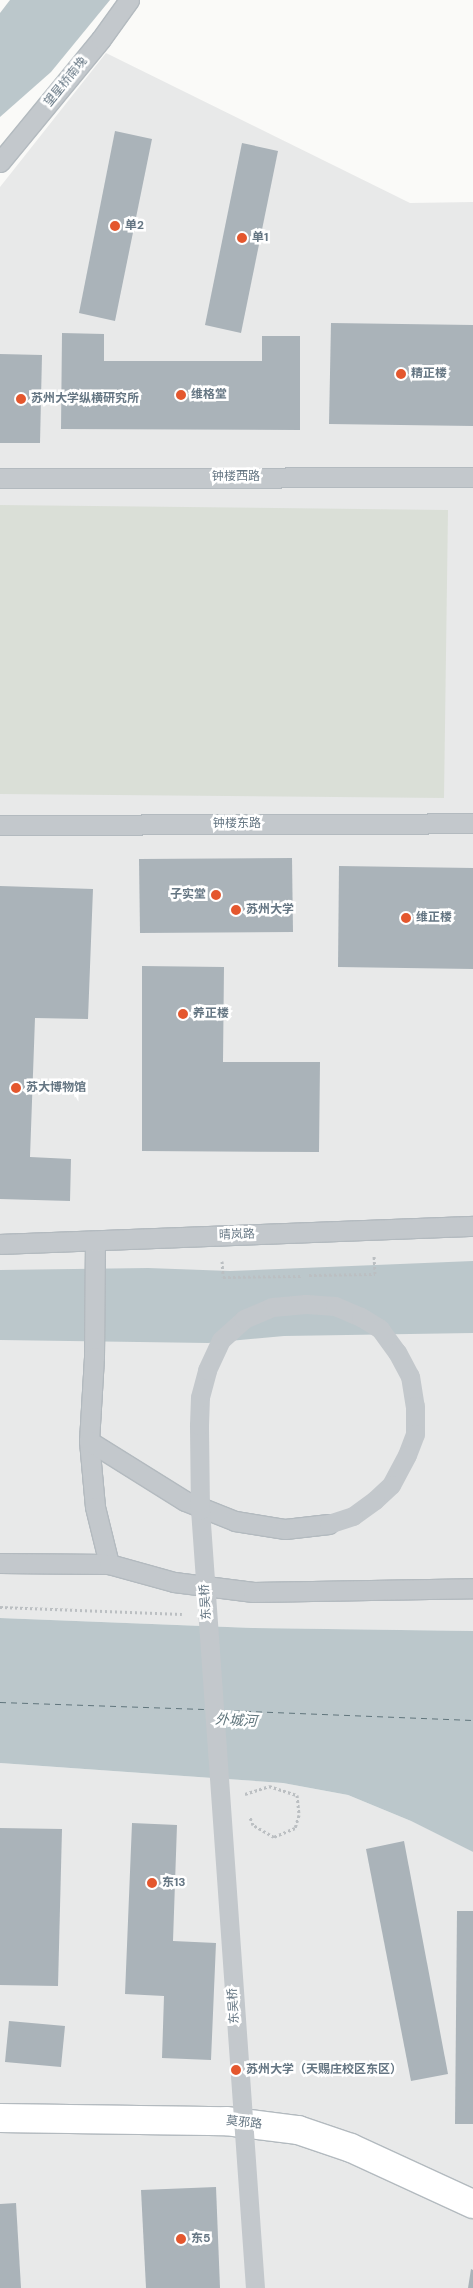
<!DOCTYPE html>
<html>
<head>
<meta charset="utf-8">
<style>
	body { margin:0 }
	#map { position:relative; width:473px; height:2288px; overflow:hidden; background:#fafaf8; font-family:"DM Sans","Noto Sans SC",sans-serif }
	div>[style] { position:absolute }
	[style*='--x'] { left:calc(var(--x)*1px); top:calc(var(--y)*1px); width:calc(var(--w)*1px); rotate:calc(var(--a)*1deg) }
	.built>* { inset:0; background:#e8e9e9 }
	.green>* { inset:0; background:#dadfd7 }
	.water>* { inset:0; background:#bbc7cb }
	.ferry>* { height:1px; margin-top:-0.5px; transform-origin:0; background:repeating-linear-gradient(90deg,#60757c 0 6px,transparent 0 11px) }
	.building>* { inset:0; background:#aab3b9 }
	.path>* { height:3px; margin-top:-1.5px; transform-origin:0; background:repeating-linear-gradient(90deg,#bbbfc2 0 2.5px,transparent 0 5px) }
	.roads { filter:drop-shadow(1px 0 #b3babf) drop-shadow(-1px 0 #b3babf) drop-shadow(0 1px #b3babf) drop-shadow(0 -1px #b3babf) }
	.service>* { height:19px; margin:-9.5px; padding:0 9.5px; transform-origin:9.5px; border-radius:9.5px; background:#c3c8cc }
	.secondary>* { height:28px; margin:-14px; padding:0 14px; transform-origin:14px; border-radius:14px; background:#fff }
	.service-bridge>* { height:19px; margin:-9.5px; padding:0 9.5px; transform-origin:9.5px; border-radius:9.5px; background:#c3c8cc }
	.dots>* { width:14px; height:14px; translate:-50% -50%; box-sizing:border-box; border:2px solid #fff; border-radius:50% }
	span { translate:-50% -50%; white-space:nowrap; text-align:center; line-height:1.15; -webkit-text-stroke:5px #fff; paint-order:stroke }
	.street-label { font-size:12px; color:#657683 }
	.poi-label { font-size:12px; color:#657683; font-weight:700 }
	.left { translate:0 -50%; text-align:left }
	.right { translate:-100% -50%; text-align:right }
	.water-label { font-size:14px; color:#60757c; font-style:italic }
</style>
</head>
<body>
<div id="map">
	<div class="built">
		<i style="clip-path:polygon(106px 53px,410px 203px,473px 202px,473px 1631px,253px 1628px,0 1618px,0 187px)"></i>
		<i style="clip-path:polygon(0 1763px,283px 1783px,348px 1795px,411px 1821px,473px 1852px,473px 2288px,0 2288px)"></i>
	</div>
	<div class="green">
		<i style="clip-path:polygon(0 505px,448px 510px,444px 798px,0 794px)"></i>
	</div>
	<div class="water">
		<i style="clip-path:polygon(10px 0,110px 0,51px 72px,0 117px,0 13px)"></i>
		<i style="clip-path:polygon(473px 1261px,473px 1333px,284px 1336px,208px 1343px,0 1340px,0 1270px,148px 1268px,230px 1271px)"></i>
		<i style="clip-path:polygon(0 1618px,253px 1628px,473px 1631px,473px 1852px,411px 1821px,348px 1795px,283px 1783px,0 1763px)"></i>
	</div>
	<div class="ferry">
		<i style="--x:0;--y:1702;--w:204;--a:2"></i>
		<i style="--x:223;--y:1710;--w:250;--a:2.3"></i>
	</div>
	<div class="building">
		<i style="clip-path:polygon(115px 131px,152px 139px,115px 321px,79px 313px)"></i>
		<i style="clip-path:polygon(242px 143px,278px 151px,241px 333px,205px 325px)"></i>
		<i style="clip-path:polygon(331px 323px,473px 325px,473px 426px,329px 424px)"></i>
		<i style="clip-path:polygon(62px 333px,104px 334px,104px 361px,262px 361px,262px 336px,300px 336px,300px 430px,61px 429px)"></i>
		<i style="clip-path:polygon(0 354px,42px 355px,40px 443px,0 443px)"></i>
		<i style="clip-path:polygon(292px 858px,293px 932px,140px 933px,139px 859px)"></i>
		<i style="clip-path:polygon(339px 866px,473px 868px,473px 969px,338px 967px)"></i>
		<i style="clip-path:polygon(0 886px,93px 889px,88px 1019px,35px 1018px,30px 1157px,71px 1159px,70px 1201px,0 1199px)"></i>
		<i style="clip-path:polygon(142px 966px,224px 967px,223px 1062px,320px 1062px,319px 1152px,142px 1151px)"></i>
		<i style="clip-path:polygon(132px 1823px,177px 1825px,173px 1941px,216px 1943px,211px 2060px,162px 2058px,164px 1996px,125px 1994px)"></i>
		<i style="clip-path:polygon(0 1828px,62px 1829px,58px 1986px,0 1985px)"></i>
		<i style="clip-path:polygon(404px 1841px,448px 2074px,411px 2081px,366px 1849px)"></i>
		<i style="clip-path:polygon(457px 1911px,473px 1911px,473px 2124px,455px 2124px)"></i>
		<i style="clip-path:polygon(9px 2021px,65px 2026px,61px 2067px,5px 2062px)"></i>
		<i style="clip-path:polygon(216px 2187px,220px 2288px,146px 2288px,141px 2190px)"></i>
		<i style="clip-path:polygon(16px 2203px,21px 2288px,0 2288px,0 2204px)"></i>
		<i style="clip-path:polygon(471px 2269px,473px 2270px,473px 2288px,468px 2288px)"></i>
	</div>
	<div class="path">
		<i style="--x:222;--y:1261;--w:16;--a:86"></i>
		<i style="--x:223;--y:1277;--w:78;--a:-0.7"></i>
		<i style="--x:309;--y:1275;--w:66;--a:-0.9"></i>
		<i style="--x:375;--y:1274;--w:19;--a:-93"></i>
		<i style="--x:0;--y:1607;--w:182;--a:2.2"></i>
		<i style="--x:245;--y:1794;--w:25;--a:-18"></i>
		<i style="--x:269;--y:1786;--w:29;--a:18"></i>
		<i style="--x:297;--y:1795;--w:20;--a:84"></i>
		<i style="--x:299;--y:1815;--w:14;--a:107"></i>
		<i style="--x:295;--y:1828;--w:23;--a:157"></i>
		<i style="--x:274;--y:1837;--w:24;--a:-150"></i>
		<i style="--x:253;--y:1825;--w:9;--a:-111"></i>
	</div>
	<div class="roads">
		<div class="service">
			<i style="--x:0;--y:162;--w:159;--a:-50.6"></i>
			<i style="--x:101;--y:39;--w:48;--a:-54.3"></i>
			<i style="--x:0;--y:478;--w:473;--a:-0.1"></i>
			<i style="--x:0;--y:825;--w:473;--a:-0.2"></i>
			<i style="--x:95;--y:1241;--w:116;--a:90.5"></i>
			<i style="--x:94;--y:1357;--w:84;--a:93.4"></i>
			<i style="--x:89;--y:1441;--w:66;--a:84.8"></i>
			<i style="--x:95;--y:1507;--w:59;--a:76.2"></i>
			<i style="--x:0;--y:1244;--w:473;--a:-2.2"></i>
			<i style="--x:89;--y:1441;--w:113;--a:32"></i>
			<i style="--x:185;--y:1501;--w:54;--a:21.8"></i>
			<i style="--x:235;--y:1521;--w:51;--a:9.1"></i>
			<i style="--x:285;--y:1529;--w:44;--a:-6.5"></i>
			<i style="--x:0;--y:1563;--w:109;--a:0.5"></i>
			<i style="--x:109;--y:1564;--w:67;--a:15.5"></i>
			<i style="--x:174;--y:1582;--w:80;--a:7.2"></i>
			<i style="--x:253;--y:1592;--w:220;--a:-1"></i>
		</div>
		<div class="secondary">
			<i style="--x:0;--y:2118;--w:226;--a:0.8"></i>
			<i style="--x:226;--y:2121;--w:73;--a:7.1"></i>
			<i style="--x:298;--y:2130;--w:56;--a:18.8"></i>
			<i style="--x:351;--y:2148;--w:134;--a:24.7"></i>
		</div>
	</div>
	<div class="service-bridge">
		<i style="--x:255;--y:2288;--w:780;--a:-94.04"></i>
		<i style="--x:200;--y:1510;--w:85;--a:-90.7"></i>
		<i style="--x:199;--y:1425;--w:28;--a:-88"></i>
		<i style="--x:200;--y:1397;--w:28;--a:-75"></i>
		<i style="--x:207;--y:1370;--w:33;--a:-65"></i>
		<i style="--x:221;--y:1340;--w:31;--a:-42"></i>
		<i style="--x:244;--y:1319;--w:30;--a:-23"></i>
		<i style="--x:272;--y:1307;--w:34;--a:-5"></i>
		<i style="--x:306;--y:1304;--w:29;--a:4"></i>
		<i style="--x:335;--y:1306;--w:28;--a:23"></i>
		<i style="--x:361;--y:1317;--w:22;--a:32"></i>
		<i style="--x:380;--y:1329;--w:29;--a:54"></i>
		<i style="--x:397;--y:1352;--w:27;--a:62"></i>
		<i style="--x:410;--y:1376;--w:30;--a:81"></i>
		<i style="--x:415;--y:1406;--w:28;--a:90"></i>
		<i style="--x:415;--y:1434;--w:22;--a:111"></i>
		<i style="--x:407;--y:1455;--w:34;--a:118"></i>
		<i style="--x:391;--y:1485;--w:22;--a:137"></i>
		<i style="--x:375;--y:1500;--w:27;--a:144"></i>
		<i style="--x:353;--y:1516;--w:25;--a:162"></i>
	</div>
	<div class="dots">
		<i style="left:115px;top:226px;background:#e4572e"></i>
		<i style="left:242px;top:238px;background:#e4572e"></i>
		<i style="left:401px;top:374px;background:#e4572e"></i>
		<i style="left:181px;top:395px;background:#e4572e"></i>
		<i style="left:21px;top:399px;background:#e4572e"></i>
		<i style="left:216px;top:895px;background:#e4572e"></i>
		<i style="left:236px;top:910px;background:#e4572e"></i>
		<i style="left:406px;top:918px;background:#e4572e"></i>
		<i style="left:183px;top:1014px;background:#e4572e"></i>
		<i style="left:16px;top:1088px;background:#e4572e"></i>
		<i style="left:152px;top:1883px;background:#e4572e"></i>
		<i style="left:236px;top:2070px;background:#e4572e"></i>
		<i style="left:181px;top:2239px;background:#e4572e"></i>
	</div>
	<div class="street-label">
		<span style="left:66px;top:82px;rotate:-51deg">望星桥南堍</span>
		<span style="left:236px;top:477px">钟楼西路</span>
		<span style="left:237px;top:824px">钟楼东路</span>
		<span style="left:237px;top:1235px;rotate:-2deg">晴岚路</span>
		<span style="left:206px;top:1602px;rotate:-94deg">东吴桥</span>
		<span style="left:234px;top:2006px;rotate:-94deg">东吴桥</span>
		<span style="left:244px;top:2123px;rotate:6deg">莫邪路</span>
	</div>
	<div class="poi-label">
		<span class="left" style="left:125px;top:226px">单2</span>
		<span class="left" style="left:252px;top:238px">单1</span>
		<span class="left" style="left:411px;top:374px">精正楼</span>
		<span class="left" style="left:191px;top:395px">维格堂</span>
		<span class="left" style="left:31px;top:399px">苏州大学纵横研究所</span>
		<span class="right" style="left:206px;top:895px">子实堂</span>
		<span class="left" style="left:246px;top:910px">苏州大学</span>
		<span class="left" style="left:416px;top:918px">维正楼</span>
		<span class="left" style="left:193px;top:1014px">养正楼</span>
		<span class="left" style="left:26px;top:1088px">苏大博物馆</span>
		<span class="left" style="left:162px;top:1883px">东13</span>
		<span class="left" style="left:246px;top:2070px">苏州大学（天赐庄校区东区）</span>
		<span class="left" style="left:191px;top:2239px">东5</span>
	</div>
	<div class="water-label">
		<span style="left:236px;top:1720px;rotate:3deg">外城河</span>
	</div>
</div>
</body>
</html>
